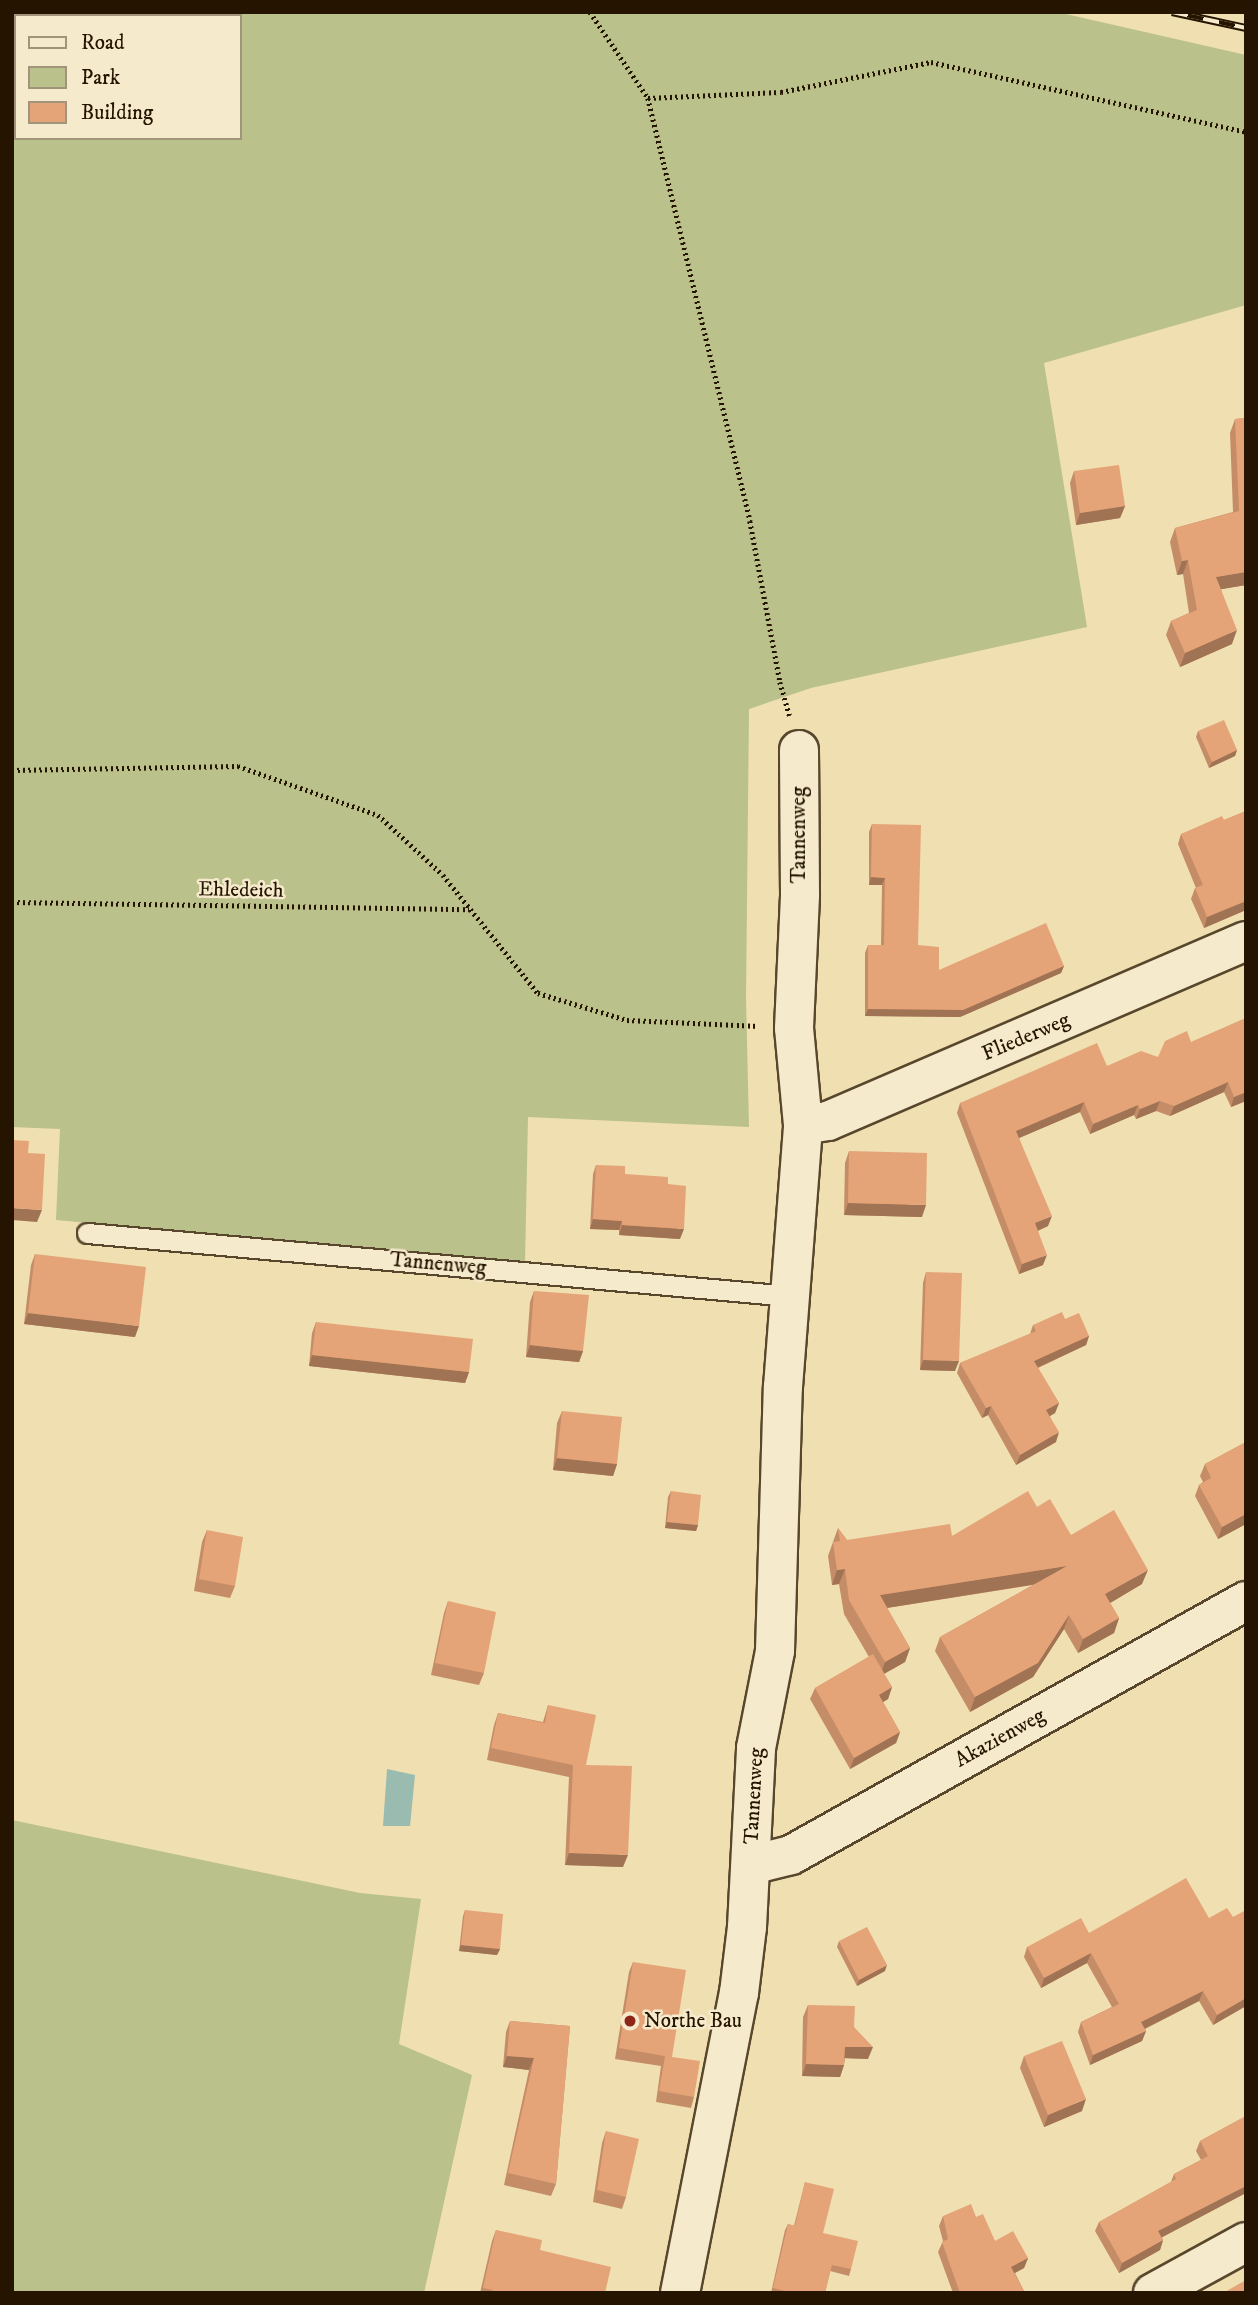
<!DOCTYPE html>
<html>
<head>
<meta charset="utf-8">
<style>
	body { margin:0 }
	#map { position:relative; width:1258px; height:2305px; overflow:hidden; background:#efdfb1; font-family:"IM FELL DW Pica",serif }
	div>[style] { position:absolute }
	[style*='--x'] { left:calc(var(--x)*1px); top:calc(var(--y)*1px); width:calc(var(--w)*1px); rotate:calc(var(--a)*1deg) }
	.green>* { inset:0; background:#bac18a }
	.water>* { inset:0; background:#9abcb0 }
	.path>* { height:4.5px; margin-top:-2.25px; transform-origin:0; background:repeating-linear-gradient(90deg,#251400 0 2px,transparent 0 5.5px) }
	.roads { filter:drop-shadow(2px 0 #58472c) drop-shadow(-2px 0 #58472c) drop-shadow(0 2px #58472c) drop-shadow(0 -2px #58472c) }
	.service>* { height:19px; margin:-9.5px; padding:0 9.5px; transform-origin:9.5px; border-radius:9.5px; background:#f5eacc }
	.minor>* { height:38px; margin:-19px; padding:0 19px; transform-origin:19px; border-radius:19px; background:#f5eacc }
	.rail>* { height:8px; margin-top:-4px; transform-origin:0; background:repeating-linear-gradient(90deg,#f5eacc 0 16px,#251400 0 32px); box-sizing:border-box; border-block:2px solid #251400 }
	.wall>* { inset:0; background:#c58d67 }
	.shaded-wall>* { inset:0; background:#a07354 }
	.building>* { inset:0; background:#e5a478 }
	.dots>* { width:19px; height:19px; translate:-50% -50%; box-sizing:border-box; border:4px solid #f5eacc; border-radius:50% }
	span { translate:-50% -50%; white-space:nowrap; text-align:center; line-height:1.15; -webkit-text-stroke:5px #f5eacc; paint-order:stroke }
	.street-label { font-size:21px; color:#251400 }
	.poi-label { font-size:21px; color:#251400 }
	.left { translate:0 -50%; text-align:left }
	.frame { position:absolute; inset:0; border:14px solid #251400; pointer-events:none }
	.legend { position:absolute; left:14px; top:14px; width:228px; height:126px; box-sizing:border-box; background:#f5eacc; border:2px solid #a2947a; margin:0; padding:9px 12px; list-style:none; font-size:21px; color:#251400 }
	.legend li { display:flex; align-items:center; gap:14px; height:35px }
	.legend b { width:35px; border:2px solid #a2947a }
</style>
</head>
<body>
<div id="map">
	<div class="green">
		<i style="clip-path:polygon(evenodd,12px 12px,1057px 12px,1246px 55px,1246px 305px,1044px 363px,1087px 627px,811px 688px,749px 709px,746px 998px,749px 1127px,528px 1117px,525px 1263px,56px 1220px,60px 1129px,12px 1127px,12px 12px,16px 16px,240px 16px,240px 138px,16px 138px,16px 16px)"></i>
		<i style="clip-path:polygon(12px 1820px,360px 1893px,421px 1899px,399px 2044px,472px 2075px,424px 2293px,12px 2293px)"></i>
	</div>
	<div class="water">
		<i style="clip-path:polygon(387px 1769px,415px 1775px,410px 1826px,383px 1826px)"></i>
	</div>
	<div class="path">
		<i style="--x:590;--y:12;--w:104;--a:56"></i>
		<i style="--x:648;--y:98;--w:435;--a:76.4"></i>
		<i style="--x:750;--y:521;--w:164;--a:79.4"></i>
		<i style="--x:780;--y:682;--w:35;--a:74"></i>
		<i style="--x:648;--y:98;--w:133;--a:-2.6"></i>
		<i style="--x:781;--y:92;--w:153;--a:-11.3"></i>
		<i style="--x:931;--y:62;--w:323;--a:12.5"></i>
		<i style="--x:12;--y:770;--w:226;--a:-1"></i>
		<i style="--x:238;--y:766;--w:148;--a:19.3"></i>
		<i style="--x:378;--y:815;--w:88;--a:42.7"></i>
		<i style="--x:443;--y:875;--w:151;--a:51.2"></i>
		<i style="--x:538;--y:993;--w:93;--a:16.9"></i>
		<i style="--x:627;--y:1020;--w:132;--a:2.6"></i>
		<i style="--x:12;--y:902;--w:457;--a:0.9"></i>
	</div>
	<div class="roads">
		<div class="service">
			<i style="--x:87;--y:1233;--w:706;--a:5.12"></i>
		</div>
		<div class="minor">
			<i style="--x:803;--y:1125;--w:25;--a:-9"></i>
			<i style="--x:828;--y:1121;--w:455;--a:-23.3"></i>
			<i style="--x:751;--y:1865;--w:41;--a:-14"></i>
			<i style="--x:791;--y:1855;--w:521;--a:-29.17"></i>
			<i style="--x:680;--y:2293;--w:306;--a:-78.9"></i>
			<i style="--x:739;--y:1993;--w:66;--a:-83.1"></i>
			<i style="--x:747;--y:1927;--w:179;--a:-87.1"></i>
			<i style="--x:756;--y:1748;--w:99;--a:-78.9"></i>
			<i style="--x:775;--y:1651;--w:264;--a:-88.3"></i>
			<i style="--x:783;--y:1387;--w:263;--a:-85.6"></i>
			<i style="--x:803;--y:1125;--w:97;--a:-95.3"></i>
			<i style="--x:794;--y:1028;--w:134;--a:-87.4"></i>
			<i style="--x:800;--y:894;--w:144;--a:-90.4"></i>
			<i style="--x:1153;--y:2293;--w:106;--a:-28.7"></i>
		</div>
	</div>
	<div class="rail">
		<i style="--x:1172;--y:12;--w:76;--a:12.2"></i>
	</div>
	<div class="wall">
		<i style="clip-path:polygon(1246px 418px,1246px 585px,1221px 589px,1232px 644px,1180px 667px,1166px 635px,1171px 621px,1189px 613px,1183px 574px,1177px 575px,1170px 542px,1175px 528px,1233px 512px,1230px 433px,1235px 419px)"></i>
		<i style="clip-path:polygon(1074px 471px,1125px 506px,1120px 518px,1076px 525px,1070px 483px)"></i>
		<i style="clip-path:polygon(1198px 731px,1237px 750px,1235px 756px,1209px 768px,1196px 737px)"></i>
		<i style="clip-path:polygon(1246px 811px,1246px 910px,1204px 928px,1191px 899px,1195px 888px,1196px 888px,1178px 844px,1181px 834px,1224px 820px)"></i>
		<i style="clip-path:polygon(872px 824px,918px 945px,939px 970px,1064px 966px,1061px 973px,960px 1017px,865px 1016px,865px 953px,868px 945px,881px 945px,882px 885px,869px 885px,869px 832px)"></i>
		<i style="clip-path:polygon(1246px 1018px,1246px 1101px,1231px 1107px,1224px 1092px,1170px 1116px,1156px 1111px,1136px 1119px,1134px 1115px,1090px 1134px,1080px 1112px,1019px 1138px,1048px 1226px,1038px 1231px,1043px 1265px,1019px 1274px,957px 1113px,960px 1103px,1107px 1066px,1158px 1057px)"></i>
		<i style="clip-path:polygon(849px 1151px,922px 1217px,844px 1215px,845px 1163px)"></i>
		<i style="clip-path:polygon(596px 1165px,625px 1174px,668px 1184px,680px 1239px,619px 1235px,619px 1230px,590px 1229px,593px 1174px)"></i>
		<i style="clip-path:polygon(35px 1254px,135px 1337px,24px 1324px,31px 1265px)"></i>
		<i style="clip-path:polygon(926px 1272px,955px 1371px,920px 1370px,923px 1283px)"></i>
		<i style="clip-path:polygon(534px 1291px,583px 1351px,579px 1362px,526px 1357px,530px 1302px)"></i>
		<i style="clip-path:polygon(1065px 1319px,1089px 1336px,1086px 1345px,1038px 1368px,1059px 1403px,1055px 1413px,1050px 1416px,1056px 1442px,1016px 1465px,988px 1415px,982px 1418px,957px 1373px,960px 1363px,1030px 1334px,1033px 1325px)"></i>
		<i style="clip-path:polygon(316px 1322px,469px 1372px,465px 1383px,309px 1366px,312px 1333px)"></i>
		<i style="clip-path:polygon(562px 1411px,617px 1464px,613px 1476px,553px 1470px,557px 1423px)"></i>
		<i style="clip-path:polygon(1246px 1442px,1246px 1524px,1218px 1539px,1195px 1496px,1199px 1485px,1203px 1482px,1200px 1476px,1205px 1464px)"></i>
		<i style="clip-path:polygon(671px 1491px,698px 1525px,696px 1531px,665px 1528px,668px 1497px)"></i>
		<i style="clip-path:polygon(1037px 1507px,1071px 1535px,1142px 1584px,1110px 1603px,1119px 1618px,1114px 1633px,1078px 1653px,1064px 1629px,1033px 1677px,970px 1712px,935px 1651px,940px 1637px,1033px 1585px,887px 1608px,910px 1648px,905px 1662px,884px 1674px,892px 1687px,888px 1699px,883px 1702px,900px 1732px,896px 1743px,850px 1769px,810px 1699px,815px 1688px,869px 1657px,844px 1614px,839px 1584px,832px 1585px,828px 1556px,838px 1528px,847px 1540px,952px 1536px)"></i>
		<i style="clip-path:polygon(207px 1530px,235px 1586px,230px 1598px,194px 1591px,202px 1542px)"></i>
		<i style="clip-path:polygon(448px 1601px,484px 1673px,479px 1685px,431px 1675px,444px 1613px)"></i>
		<i style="clip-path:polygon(548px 1705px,586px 1765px,623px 1867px,565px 1865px,569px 1777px,487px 1760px,494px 1725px,498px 1713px,543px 1722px)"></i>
		<i style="clip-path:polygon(465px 1910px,500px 1949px,497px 1955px,459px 1951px,463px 1916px)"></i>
		<i style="clip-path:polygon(1246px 1914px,1246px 2006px,1213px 2025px,1199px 2001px,1145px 2029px,1146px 2031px,1142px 2041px,1090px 2065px,1078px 2032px,1081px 2022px,1112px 2007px,1087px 1963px,1041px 1988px,1024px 1957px,1027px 1947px,1089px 1933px,1209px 1918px,1233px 1917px)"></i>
		<i style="clip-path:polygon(839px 1941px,885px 1971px,857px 1986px,837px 1947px)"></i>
		<i style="clip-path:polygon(633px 1962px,672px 2057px,694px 2097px,691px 2108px,656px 2102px,661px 2066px,615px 2059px,629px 1972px)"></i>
		<i style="clip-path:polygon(808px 2005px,854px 2027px,868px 2059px,845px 2058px,844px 2065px,840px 2077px,802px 2076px,803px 2017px)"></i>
		<i style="clip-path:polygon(510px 2021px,570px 2026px,556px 2184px,551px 2196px,504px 2185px,529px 2070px,503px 2067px,506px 2032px)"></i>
		<i style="clip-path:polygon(1024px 2056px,1082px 2111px,1044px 2127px,1020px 2068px)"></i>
		<i style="clip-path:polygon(1246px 2116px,1246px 2198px,1244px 2194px,1162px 2237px,1163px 2240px,1160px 2250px,1119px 2273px,1095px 2231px,1099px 2222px,1171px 2182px,1174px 2174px,1201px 2160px,1196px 2151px,1200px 2141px)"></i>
		<i style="clip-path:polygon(606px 2131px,626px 2197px,622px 2209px,593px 2202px,602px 2143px)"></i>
		<i style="clip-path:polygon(805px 2182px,823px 2233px,851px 2269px,849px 2276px,830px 2271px,825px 2293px,771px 2293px,785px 2230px,788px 2224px,794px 2226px)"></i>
		<i style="clip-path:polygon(943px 2216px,976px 2217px,995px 2241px,1028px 2258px,1024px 2268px,1015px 2273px,1025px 2293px,953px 2293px,938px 2252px,943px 2241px,939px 2226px)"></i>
		<i style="clip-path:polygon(496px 2230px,540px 2250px,605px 2293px,480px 2293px,492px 2241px)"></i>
	</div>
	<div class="shaded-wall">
		<i style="clip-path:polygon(1125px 506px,1120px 518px,1076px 525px,1080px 513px)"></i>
		<i style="clip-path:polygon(1188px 560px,1183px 574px,1177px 575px,1182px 561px)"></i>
		<i style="clip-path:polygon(1246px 572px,1246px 585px,1211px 591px,1216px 577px)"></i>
		<i style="clip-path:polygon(1237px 630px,1232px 644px,1180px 667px,1185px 653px)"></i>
		<i style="clip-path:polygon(1237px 750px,1235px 756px,1209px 768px,1212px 762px)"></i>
		<i style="clip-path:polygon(871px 877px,885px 878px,882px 885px,869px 885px)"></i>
		<i style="clip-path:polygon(1246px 901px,1246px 910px,1204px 928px,1207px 917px)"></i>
		<i style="clip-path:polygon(1064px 966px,1061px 973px,960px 1017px,865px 1016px,868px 1009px)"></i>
		<i style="clip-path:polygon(1228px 1082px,1224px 1092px,1170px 1116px,1174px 1106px)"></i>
		<i style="clip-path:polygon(1246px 1092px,1246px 1101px,1231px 1107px,1234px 1097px)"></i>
		<i style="clip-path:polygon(1160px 1101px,1156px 1111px,1136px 1119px,1140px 1109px)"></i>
		<i style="clip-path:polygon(1084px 1102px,1080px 1112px,1012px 1141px,1016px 1131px)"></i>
		<i style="clip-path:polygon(1138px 1105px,1134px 1115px,1090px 1134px,1093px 1124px)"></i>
		<i style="clip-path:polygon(848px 1203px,926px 1205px,922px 1217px,844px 1215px)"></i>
		<i style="clip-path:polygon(12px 1208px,42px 1210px,37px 1222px,12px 1220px)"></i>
		<i style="clip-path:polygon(1052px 1216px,1048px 1226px,1032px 1233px,1035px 1223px)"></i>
		<i style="clip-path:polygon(593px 1219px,622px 1221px,619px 1230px,590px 1229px)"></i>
		<i style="clip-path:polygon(622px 1225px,684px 1229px,680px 1239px,619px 1235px)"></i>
		<i style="clip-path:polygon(1047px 1255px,1043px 1265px,1019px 1274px,1022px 1264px)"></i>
		<i style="clip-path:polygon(28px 1313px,139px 1326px,135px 1337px,24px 1324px)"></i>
		<i style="clip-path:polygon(1089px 1336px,1086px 1345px,1030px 1371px,1034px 1361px)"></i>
		<i style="clip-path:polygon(530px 1345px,583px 1351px,579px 1362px,526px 1357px)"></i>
		<i style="clip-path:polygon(312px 1355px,469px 1372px,465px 1383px,309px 1366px)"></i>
		<i style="clip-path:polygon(923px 1360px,959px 1361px,955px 1371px,920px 1370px)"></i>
		<i style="clip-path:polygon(1059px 1403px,1055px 1413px,1043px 1420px,1046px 1410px)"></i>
		<i style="clip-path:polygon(991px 1406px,988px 1415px,982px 1418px,986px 1408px)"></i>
		<i style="clip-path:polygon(1059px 1432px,1056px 1442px,1016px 1465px,1020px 1455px)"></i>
		<i style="clip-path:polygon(557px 1458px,617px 1464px,613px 1476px,553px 1470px)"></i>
		<i style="clip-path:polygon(1246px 1514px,1246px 1524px,1218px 1539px,1222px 1527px)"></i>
		<i style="clip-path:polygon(667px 1522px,698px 1525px,696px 1531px,665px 1528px)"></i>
		<i style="clip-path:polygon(1067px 1566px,1061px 1580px,874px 1610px,880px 1595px)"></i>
		<i style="clip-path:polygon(845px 1569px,839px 1584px,832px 1585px,837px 1570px)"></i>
		<i style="clip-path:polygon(1148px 1570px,1142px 1584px,1100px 1609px,1105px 1594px)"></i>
		<i style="clip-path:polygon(1069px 1615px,1064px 1629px,1033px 1677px,970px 1712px,975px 1697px)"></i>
		<i style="clip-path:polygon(1119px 1618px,1114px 1633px,1078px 1653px,1083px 1639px)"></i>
		<i style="clip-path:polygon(910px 1648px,905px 1662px,880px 1676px,885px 1662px)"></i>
		<i style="clip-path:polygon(892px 1687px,888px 1699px,875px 1707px,879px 1695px)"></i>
		<i style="clip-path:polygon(900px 1732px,896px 1743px,850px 1769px,854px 1758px)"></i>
		<i style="clip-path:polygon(569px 1853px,628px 1855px,623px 1867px,565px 1865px)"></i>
		<i style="clip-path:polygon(461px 1945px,500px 1949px,497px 1955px,459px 1951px)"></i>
		<i style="clip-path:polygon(1091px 1953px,1087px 1963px,1041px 1988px,1044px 1978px)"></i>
		<i style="clip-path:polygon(887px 1965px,885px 1971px,857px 1986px,859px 1980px)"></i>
		<i style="clip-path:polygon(1203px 1991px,1199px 2001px,1138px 2032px,1141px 2022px)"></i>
		<i style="clip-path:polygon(1246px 1998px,1246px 2006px,1213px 2025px,1217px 2015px)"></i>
		<i style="clip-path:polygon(1146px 2031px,1142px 2041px,1090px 2065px,1093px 2055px)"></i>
		<i style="clip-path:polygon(845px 2047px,873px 2047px,868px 2059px,841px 2058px)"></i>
		<i style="clip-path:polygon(507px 2056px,534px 2058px,529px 2070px,503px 2067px)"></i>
		<i style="clip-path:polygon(806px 2064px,844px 2065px,840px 2077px,802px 2076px)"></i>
		<i style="clip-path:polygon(1086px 2099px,1082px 2111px,1044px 2127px,1048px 2115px)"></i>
		<i style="clip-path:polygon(1246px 2186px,1244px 2194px,1155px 2241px,1158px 2231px)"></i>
		<i style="clip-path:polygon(1163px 2240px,1160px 2250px,1119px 2273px,1122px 2263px)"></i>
		<i style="clip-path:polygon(1028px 2258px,1024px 2268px,1007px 2277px,1011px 2267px)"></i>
	</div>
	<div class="building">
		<i style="clip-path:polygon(1246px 418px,1246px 572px,1216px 577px,1237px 630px,1185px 653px,1171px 621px,1197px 610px,1188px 560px,1182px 561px,1175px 528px,1239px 511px,1235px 419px)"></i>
		<i style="clip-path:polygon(1119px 465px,1125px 506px,1080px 513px,1074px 471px)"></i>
		<i style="clip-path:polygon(1224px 720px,1237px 750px,1212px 762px,1198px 731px)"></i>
		<i style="clip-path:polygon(1246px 811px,1246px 901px,1207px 917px,1195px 888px,1203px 885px,1181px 834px,1222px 816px,1224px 820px)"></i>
		<i style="clip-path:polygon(872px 824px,921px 825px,918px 945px,939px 947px,939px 970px,1046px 923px,1064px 966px,963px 1010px,868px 1009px,868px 945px,884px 945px,885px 878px,871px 877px)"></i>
		<i style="clip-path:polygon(1246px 1018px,1246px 1092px,1234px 1097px,1228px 1082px,1174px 1106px,1160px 1101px,1140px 1109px,1138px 1105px,1093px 1124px,1084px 1102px,1016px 1131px,1052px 1216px,1035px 1223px,1047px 1255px,1022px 1264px,960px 1103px,1097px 1043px,1107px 1066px,1141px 1051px,1158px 1057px,1165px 1041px,1187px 1031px,1191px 1042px)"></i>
		<i style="clip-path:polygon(12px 1140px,29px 1141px,28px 1153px,45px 1154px,42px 1210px,12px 1208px)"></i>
		<i style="clip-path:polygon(849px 1151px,927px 1153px,926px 1205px,848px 1203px)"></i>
		<i style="clip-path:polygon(596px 1165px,625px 1166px,625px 1174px,668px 1177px,668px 1184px,686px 1186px,684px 1229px,622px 1225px,622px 1221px,593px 1219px)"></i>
		<i style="clip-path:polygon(35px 1254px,146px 1267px,139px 1326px,28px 1313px)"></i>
		<i style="clip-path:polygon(926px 1272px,962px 1273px,959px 1361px,923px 1360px)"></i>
		<i style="clip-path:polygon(534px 1291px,589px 1295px,583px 1351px,530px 1345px)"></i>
		<i style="clip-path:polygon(1062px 1312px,1065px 1319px,1079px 1313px,1089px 1336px,1034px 1361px,1059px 1403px,1046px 1410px,1059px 1432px,1020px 1455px,991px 1406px,986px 1408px,960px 1363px,1036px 1331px,1033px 1325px)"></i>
		<i style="clip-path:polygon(316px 1322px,473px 1339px,469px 1372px,312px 1355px)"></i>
		<i style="clip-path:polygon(562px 1411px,622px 1417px,617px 1464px,557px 1458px)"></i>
		<i style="clip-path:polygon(1246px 1442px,1246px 1514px,1222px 1527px,1199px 1485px,1211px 1478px,1205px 1464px)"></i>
		<i style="clip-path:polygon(671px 1491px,701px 1495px,698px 1525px,667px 1522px)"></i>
		<i style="clip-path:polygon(1028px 1491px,1037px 1507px,1050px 1499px,1071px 1535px,1114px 1510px,1148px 1570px,1105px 1594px,1119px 1618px,1083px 1639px,1069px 1615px,1038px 1663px,975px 1697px,940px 1637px,1067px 1566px,880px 1595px,910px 1648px,885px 1662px,849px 1600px,845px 1569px,837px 1570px,833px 1542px,840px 1541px,838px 1528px,847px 1540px,950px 1524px,952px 1536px)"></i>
		<i style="clip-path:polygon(207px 1530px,243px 1537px,235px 1586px,199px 1579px)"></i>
		<i style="clip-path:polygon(448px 1601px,496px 1612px,484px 1673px,435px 1663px)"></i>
		<i style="clip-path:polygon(873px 1654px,892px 1687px,879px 1695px,900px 1732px,854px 1758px,815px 1688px)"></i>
		<i style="clip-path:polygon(548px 1705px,596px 1715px,586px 1765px,632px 1766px,628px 1855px,569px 1853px,573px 1765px,491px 1748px,498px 1713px,545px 1723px)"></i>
		<i style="clip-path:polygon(1186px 1878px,1209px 1918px,1227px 1908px,1233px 1917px,1244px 1911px,1246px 1914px,1246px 1998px,1217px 2015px,1203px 1991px,1141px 2022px,1146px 2031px,1093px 2055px,1081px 2022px,1119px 2004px,1091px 1953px,1044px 1978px,1027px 1947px,1081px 1918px,1089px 1933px)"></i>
		<i style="clip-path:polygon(465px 1910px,503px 1914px,500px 1949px,461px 1945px)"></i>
		<i style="clip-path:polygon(867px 1927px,887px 1965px,859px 1980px,839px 1941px)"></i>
		<i style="clip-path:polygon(633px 1962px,686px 1970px,672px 2057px,700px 2061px,694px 2097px,659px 2091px,665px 2056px,670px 2057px,619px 2048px)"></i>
		<i style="clip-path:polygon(808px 2005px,855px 2006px,854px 2027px,873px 2047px,845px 2047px,844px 2065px,806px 2064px)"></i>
		<i style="clip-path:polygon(510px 2021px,570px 2026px,556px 2184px,508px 2173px,534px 2058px,507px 2056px)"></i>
		<i style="clip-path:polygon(1062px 2041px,1086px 2099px,1048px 2115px,1024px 2056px)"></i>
		<i style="clip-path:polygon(1246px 2116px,1246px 2186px,1158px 2231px,1163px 2240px,1122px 2263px,1099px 2222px,1176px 2179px,1174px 2174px,1208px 2156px,1200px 2141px)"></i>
		<i style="clip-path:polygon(606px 2131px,639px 2139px,626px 2197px,597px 2190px)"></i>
		<i style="clip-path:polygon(805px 2182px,834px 2189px,823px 2233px,858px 2241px,851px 2269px,832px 2265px,825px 2293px,793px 2293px,773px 2288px,788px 2224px,795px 2226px)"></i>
		<i style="clip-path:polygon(971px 2204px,976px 2217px,983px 2214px,995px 2241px,1013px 2231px,1028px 2258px,1011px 2267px,1025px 2293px,960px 2293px,942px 2242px,948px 2239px,943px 2216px)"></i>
		<i style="clip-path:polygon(496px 2230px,542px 2240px,540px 2250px,611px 2267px,605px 2293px,492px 2293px,493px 2290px,483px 2288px)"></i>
		<i style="clip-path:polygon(1246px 2280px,1246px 2293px,1223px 2293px)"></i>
	</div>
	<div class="dots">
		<i style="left:630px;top:2021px;background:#8f2418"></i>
	</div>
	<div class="street-label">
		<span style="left:799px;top:835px;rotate:-90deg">Tannenweg</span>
		<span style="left:241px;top:890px;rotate:1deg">Ehledeich</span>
		<span style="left:1026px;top:1037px;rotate:-23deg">Fliederweg</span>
		<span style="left:438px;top:1264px;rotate:5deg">Tannenweg</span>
		<span style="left:1000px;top:1738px;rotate:-29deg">Akazienweg</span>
		<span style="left:754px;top:1796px;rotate:-87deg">Tannenweg</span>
	</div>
	<div class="poi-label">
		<span class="left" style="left:644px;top:2021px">Northe Bau</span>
	</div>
	<div class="frame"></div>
	<ul class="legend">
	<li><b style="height:9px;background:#f5eacc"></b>Road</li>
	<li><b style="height:19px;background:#bac18a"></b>Park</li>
	<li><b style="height:19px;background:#e5a478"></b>Building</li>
	</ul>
</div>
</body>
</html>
